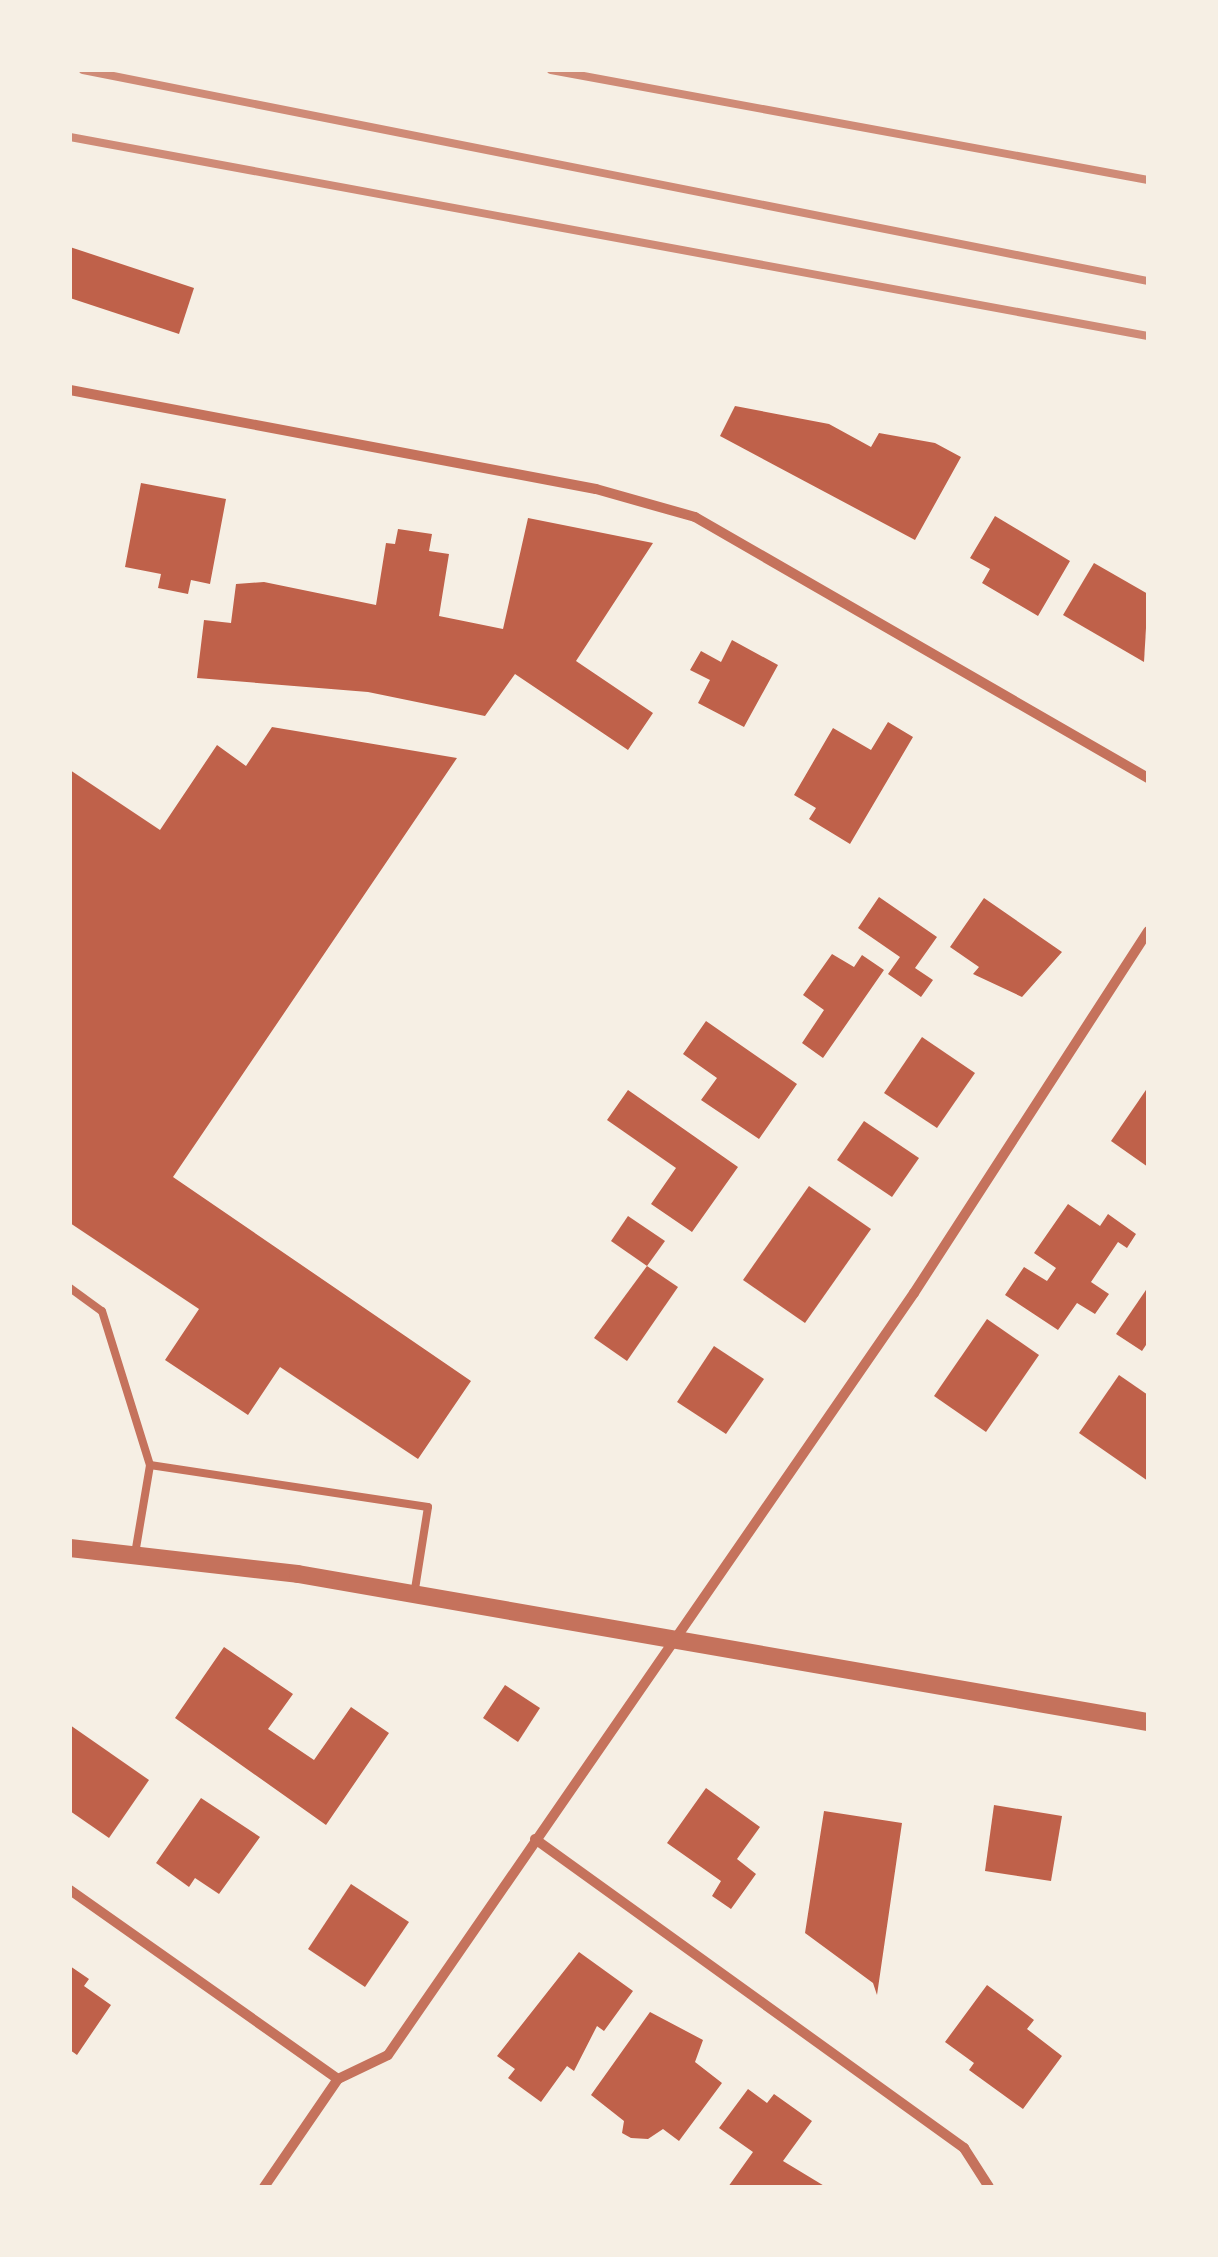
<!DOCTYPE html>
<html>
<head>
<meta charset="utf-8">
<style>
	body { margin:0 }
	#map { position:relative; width:1218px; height:2257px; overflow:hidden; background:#f6efe4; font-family:Ubuntu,sans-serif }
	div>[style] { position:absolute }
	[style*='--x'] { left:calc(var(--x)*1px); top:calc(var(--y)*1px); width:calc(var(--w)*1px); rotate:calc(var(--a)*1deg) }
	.building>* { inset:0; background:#bf614a }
	.service>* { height:8px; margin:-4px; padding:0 4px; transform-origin:4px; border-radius:4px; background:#c5725c }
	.minor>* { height:10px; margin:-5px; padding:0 5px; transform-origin:5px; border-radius:5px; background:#c5725c }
	.tertiary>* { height:18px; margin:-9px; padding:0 9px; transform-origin:9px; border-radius:9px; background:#c5725c }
	.rail>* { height:8px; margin:-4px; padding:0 4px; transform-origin:4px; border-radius:4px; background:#cf8b77 }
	span { translate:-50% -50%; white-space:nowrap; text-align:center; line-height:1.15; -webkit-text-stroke:8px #f6efe4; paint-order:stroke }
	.frame { position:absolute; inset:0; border:72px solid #f6efe4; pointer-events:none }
</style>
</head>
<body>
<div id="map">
	<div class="building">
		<i style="clip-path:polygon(70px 247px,194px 288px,179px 334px,70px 298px)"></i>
		<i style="clip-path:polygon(735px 406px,829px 424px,871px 447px,879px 433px,935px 443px,961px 457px,915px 540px,720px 436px)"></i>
		<i style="clip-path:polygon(141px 483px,226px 499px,210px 584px,191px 580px,188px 594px,158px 588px,161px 574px,125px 567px)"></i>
		<i style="clip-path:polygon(995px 516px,1070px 561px,1038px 616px,982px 583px,990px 569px,970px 558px)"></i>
		<i style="clip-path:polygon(528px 518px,653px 543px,576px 661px,653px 713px,628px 750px,515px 674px,485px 716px,368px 692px,197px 678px,204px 620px,231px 623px,236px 584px,264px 582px,376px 605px,386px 543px,395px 544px,398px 529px,432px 534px,429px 551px,449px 554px,439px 616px,503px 629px)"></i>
		<i style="clip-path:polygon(1094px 563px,1148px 594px,1144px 662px,1063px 615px)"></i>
		<i style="clip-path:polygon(732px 640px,778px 665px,744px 727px,698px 703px,710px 680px,690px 670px,701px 651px,721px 662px)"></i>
		<i style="clip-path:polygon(888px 722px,913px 737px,850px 844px,809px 819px,816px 808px,794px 795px,833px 728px,871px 750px)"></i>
		<i style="clip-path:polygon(272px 727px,457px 758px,173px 1177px,471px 1381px,418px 1459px,280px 1367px,248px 1415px,165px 1360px,199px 1309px,70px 1223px,70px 770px,160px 830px,217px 745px,246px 766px)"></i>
		<i style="clip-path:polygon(879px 897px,937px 937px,915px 968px,933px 980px,921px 997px,888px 974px,900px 957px,858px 928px)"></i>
		<i style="clip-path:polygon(984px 898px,1062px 952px,1022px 997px,973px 974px,979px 967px,950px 947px)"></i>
		<i style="clip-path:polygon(832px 954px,854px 967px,862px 955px,884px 970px,823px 1058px,802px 1043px,824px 1010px,803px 995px)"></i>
		<i style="clip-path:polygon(706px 1021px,797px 1084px,759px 1139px,701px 1100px,717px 1078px,683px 1054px)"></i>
		<i style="clip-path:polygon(922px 1037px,975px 1073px,937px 1128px,884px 1093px)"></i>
		<i style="clip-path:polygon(1148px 1087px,1148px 1167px,1111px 1141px)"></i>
		<i style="clip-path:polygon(628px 1090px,738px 1167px,692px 1232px,651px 1204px,676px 1168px,607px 1120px)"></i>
		<i style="clip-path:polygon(864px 1121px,919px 1158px,892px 1197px,837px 1160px)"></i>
		<i style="clip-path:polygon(809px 1186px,871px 1229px,805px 1323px,743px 1280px)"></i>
		<i style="clip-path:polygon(1068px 1204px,1100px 1226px,1108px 1214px,1136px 1234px,1127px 1248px,1118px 1242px,1091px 1282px,1109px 1294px,1095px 1314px,1077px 1303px,1058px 1330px,1005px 1295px,1024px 1267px,1047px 1281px,1056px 1268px,1034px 1253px)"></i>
		<i style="clip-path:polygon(628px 1216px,665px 1241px,647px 1266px,611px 1241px)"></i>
		<i style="clip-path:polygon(647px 1266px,678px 1287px,627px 1361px,594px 1338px)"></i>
		<i style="clip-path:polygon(1148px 1287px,1148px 1342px,1142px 1351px,1116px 1334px)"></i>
		<i style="clip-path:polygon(987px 1319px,1039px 1355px,986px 1432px,934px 1396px)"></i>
		<i style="clip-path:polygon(714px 1346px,764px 1379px,726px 1434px,677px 1402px)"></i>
		<i style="clip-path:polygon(1119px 1375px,1148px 1395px,1148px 1481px,1079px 1433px)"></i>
		<i style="clip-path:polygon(224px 1647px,293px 1694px,268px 1729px,314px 1760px,351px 1707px,389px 1733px,326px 1825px,175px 1718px)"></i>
		<i style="clip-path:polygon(505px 1685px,540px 1708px,518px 1742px,483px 1718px)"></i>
		<i style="clip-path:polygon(70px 1725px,149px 1780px,109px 1838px,70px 1811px)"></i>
		<i style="clip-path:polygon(706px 1788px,760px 1827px,737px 1859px,756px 1874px,731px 1909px,712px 1896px,721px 1881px,667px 1843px)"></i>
		<i style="clip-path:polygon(201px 1798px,260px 1837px,219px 1894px,195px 1878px,189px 1887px,156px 1863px)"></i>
		<i style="clip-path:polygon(994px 1805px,1062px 1816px,1051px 1881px,985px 1871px)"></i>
		<i style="clip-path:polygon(824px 1811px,902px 1823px,877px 1995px,873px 1983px,805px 1933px)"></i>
		<i style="clip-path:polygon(351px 1884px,409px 1922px,365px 1987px,308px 1949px)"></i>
		<i style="clip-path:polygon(579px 1952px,633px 1991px,604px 2031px,597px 2026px,574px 2071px,567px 2066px,541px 2102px,508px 2078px,515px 2069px,497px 2056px)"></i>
		<i style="clip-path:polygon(70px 1966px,89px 1979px,84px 1986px,111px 2005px,77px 2055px,70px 2050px)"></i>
		<i style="clip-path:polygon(987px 1985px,1034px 2020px,1027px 2029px,1062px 2056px,1023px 2109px,969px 2070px,974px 2063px,945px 2042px)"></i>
		<i style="clip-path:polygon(650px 2012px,703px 2040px,695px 2062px,722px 2083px,679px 2141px,663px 2129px,648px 2139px,631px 2138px,622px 2133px,624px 2121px,591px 2095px)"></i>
		<i style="clip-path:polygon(748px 2089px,767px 2103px,774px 2094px,812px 2121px,783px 2161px,826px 2187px,728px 2187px,753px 2152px,719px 2128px)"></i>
	</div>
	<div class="service">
		<i style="--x:70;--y:1288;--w:39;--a:36"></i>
		<i style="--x:102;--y:1311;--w:161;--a:72.7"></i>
		<i style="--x:135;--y:1554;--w:90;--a:-80.4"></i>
		<i style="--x:150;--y:1465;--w:281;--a:8.6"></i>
		<i style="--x:428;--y:1507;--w:89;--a:99"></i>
	</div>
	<div class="minor">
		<i style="--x:70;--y:390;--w:535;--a:10.66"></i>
		<i style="--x:596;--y:489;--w:103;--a:15.8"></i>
		<i style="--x:695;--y:517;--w:523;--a:29.95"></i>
		<i style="--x:535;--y:1839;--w:529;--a:35.76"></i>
		<i style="--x:964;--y:2148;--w:46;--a:57.3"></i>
		<i style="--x:70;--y:1890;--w:328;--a:35.2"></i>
		<i style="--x:264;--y:2187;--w:131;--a:-55.6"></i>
		<i style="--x:338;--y:2079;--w:55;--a:-25.6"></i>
		<i style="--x:388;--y:2055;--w:926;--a:-55.38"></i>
		<i style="--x:914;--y:1293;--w:431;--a:-57.1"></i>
	</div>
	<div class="tertiary">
		<i style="--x:70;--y:1548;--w:229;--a:6.5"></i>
		<i style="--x:298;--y:1574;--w:863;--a:9.88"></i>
	</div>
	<div class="rail">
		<i style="--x:83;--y:70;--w:1086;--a:11.21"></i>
		<i style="--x:551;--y:70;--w:607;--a:10.44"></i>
		<i style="--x:70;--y:137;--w:1096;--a:10.46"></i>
	</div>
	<div class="frame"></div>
</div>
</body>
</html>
